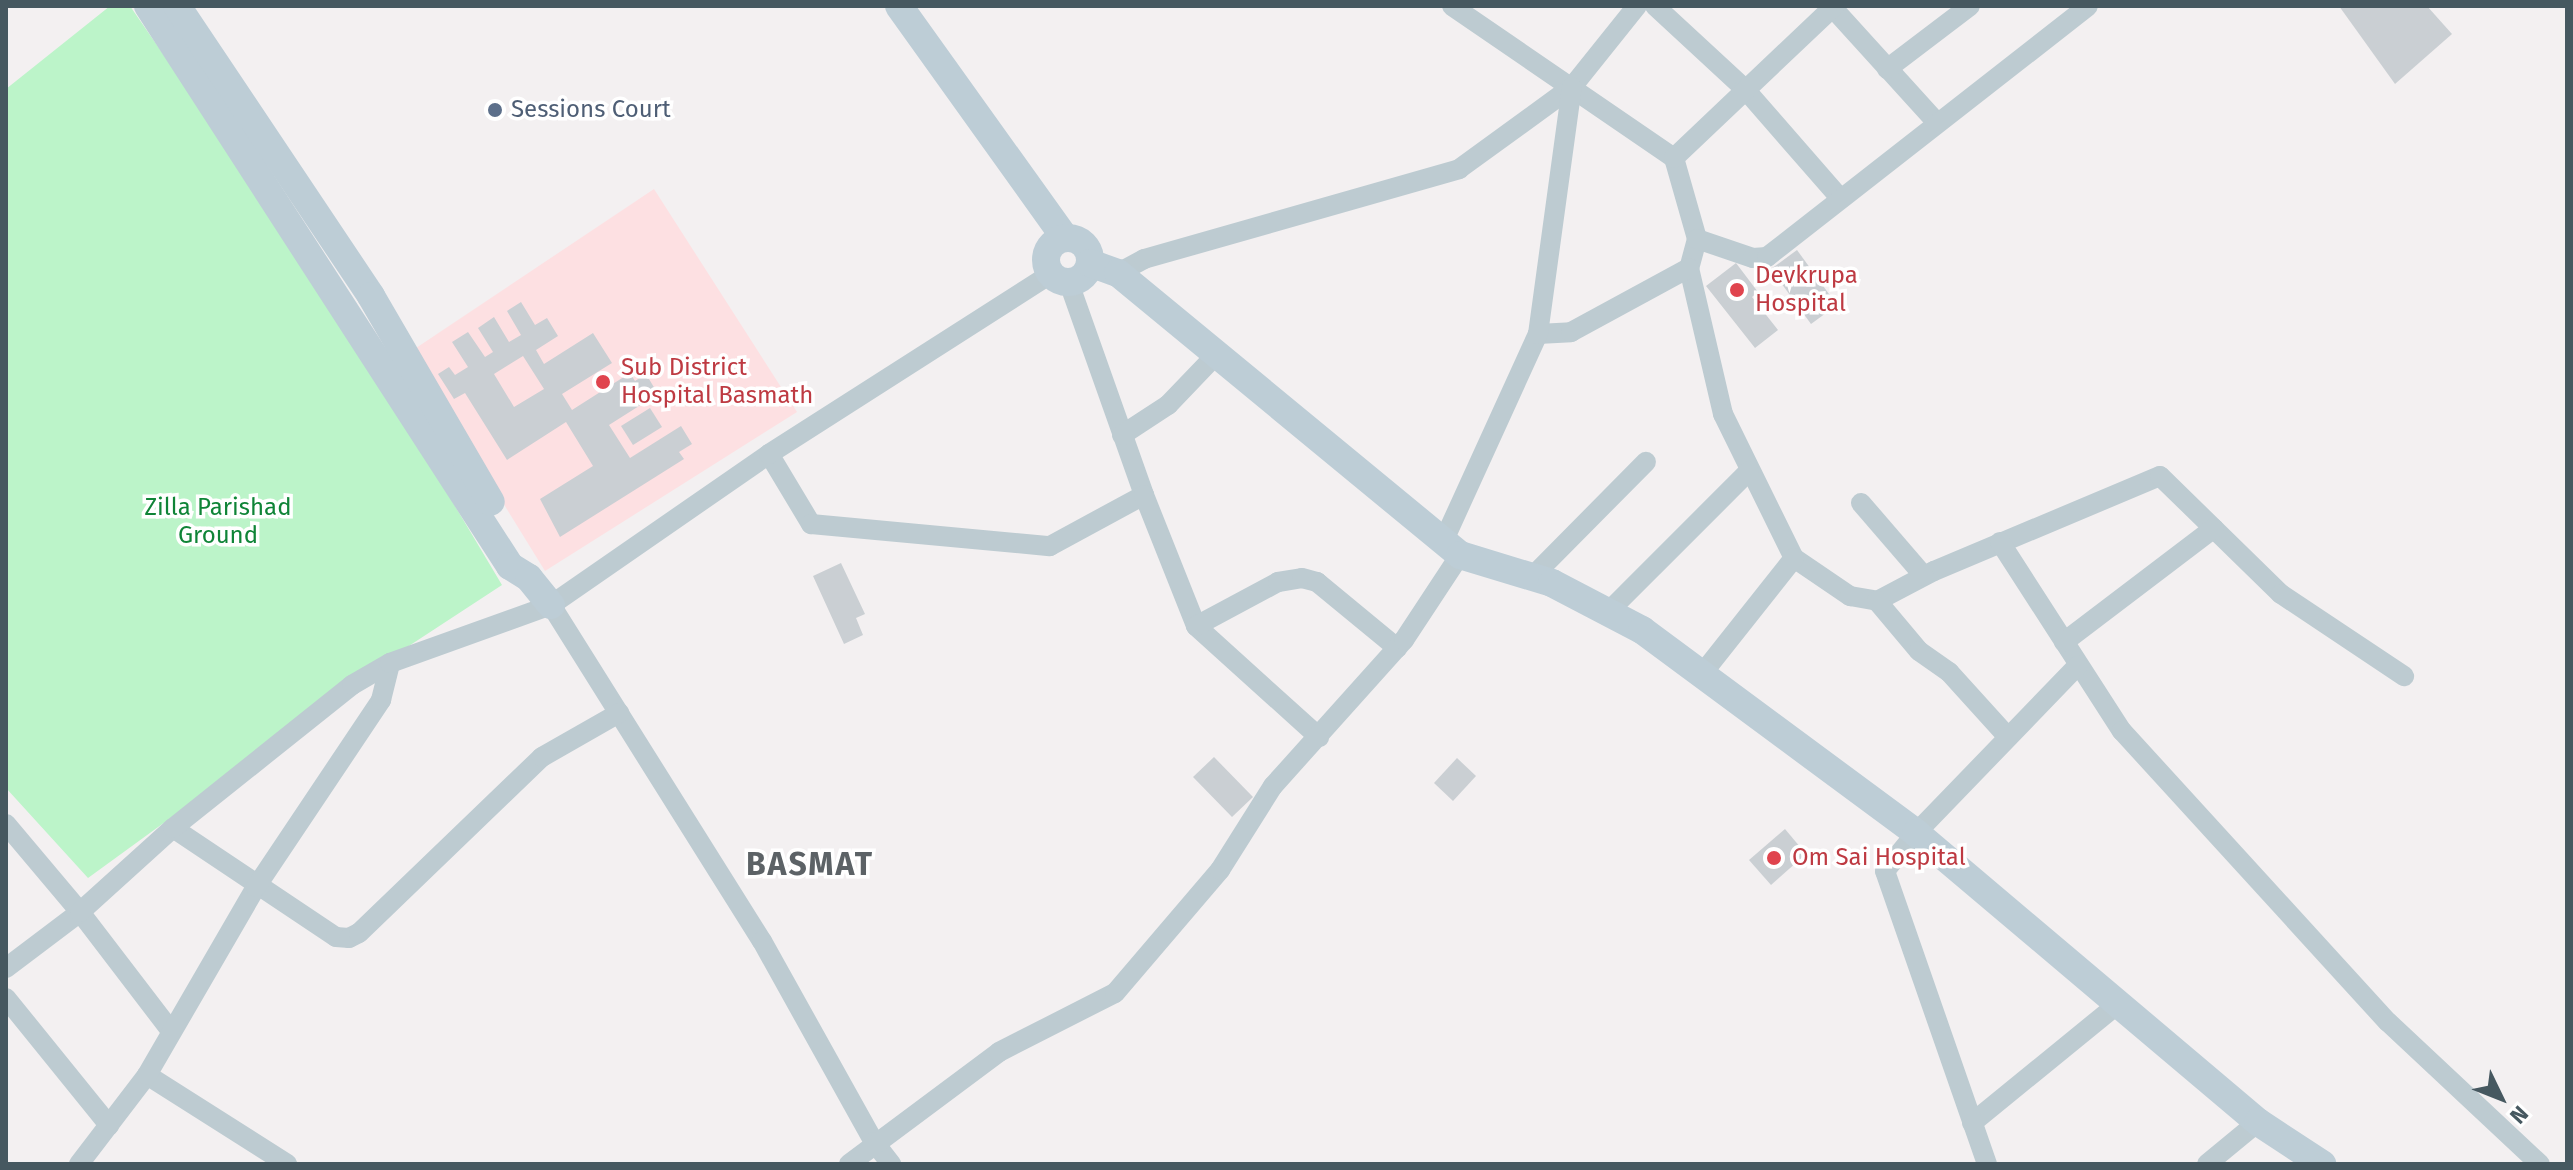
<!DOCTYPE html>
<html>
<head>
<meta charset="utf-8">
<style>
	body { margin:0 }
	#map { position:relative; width:2573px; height:1170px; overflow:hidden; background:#f3f0f1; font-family:"Fira Sans",sans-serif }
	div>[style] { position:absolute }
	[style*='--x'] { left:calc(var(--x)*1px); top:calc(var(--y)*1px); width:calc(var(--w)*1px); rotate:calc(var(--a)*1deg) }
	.medical>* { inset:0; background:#fde0e2 }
	.green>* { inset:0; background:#bcf4c9 }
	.building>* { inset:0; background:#cacfd3 }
	.minor>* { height:20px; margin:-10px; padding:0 10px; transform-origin:10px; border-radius:10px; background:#bdcbd1 }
	.secondary>* { height:28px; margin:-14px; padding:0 14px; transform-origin:14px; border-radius:14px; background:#bdcdd6 }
	.secondary>.ring { margin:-14px; padding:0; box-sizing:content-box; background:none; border:28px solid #bdcdd6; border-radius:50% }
	.dots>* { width:22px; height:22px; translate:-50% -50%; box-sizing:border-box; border:4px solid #fff; border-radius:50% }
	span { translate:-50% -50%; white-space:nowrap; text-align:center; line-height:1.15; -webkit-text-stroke:7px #fff; paint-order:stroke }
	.service-label { font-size:24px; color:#4e5e75 }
	.left { translate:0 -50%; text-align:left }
	.health-label { font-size:24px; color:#be3a42 }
	.park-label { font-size:24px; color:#0f8437 }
	.district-label { font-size:32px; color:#5c6266; font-weight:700; letter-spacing:2px }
	.frame { position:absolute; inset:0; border:8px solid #465860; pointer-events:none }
	.north { position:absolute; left:2461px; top:1058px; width:80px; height:80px; -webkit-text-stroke:6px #fff; paint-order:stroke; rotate:133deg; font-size:22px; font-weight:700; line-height:32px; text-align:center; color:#465860 }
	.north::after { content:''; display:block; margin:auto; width:28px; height:36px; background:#465860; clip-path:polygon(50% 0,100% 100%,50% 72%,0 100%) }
</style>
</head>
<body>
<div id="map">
	<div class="medical">
		<i style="clip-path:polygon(654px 189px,797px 412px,545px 571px,410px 352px)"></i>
	</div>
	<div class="green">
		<i style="clip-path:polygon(110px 6px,130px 6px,330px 296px,502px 585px,392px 657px,88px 878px,6px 788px,6px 89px)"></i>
	</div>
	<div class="building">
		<i style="clip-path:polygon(2339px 6px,2427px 6px,2452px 34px,2395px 84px)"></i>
		<i style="clip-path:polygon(1797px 250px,1837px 305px,1811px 324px,1771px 269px)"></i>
		<i style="clip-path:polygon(1736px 263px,1758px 292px,1752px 297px,1778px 330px,1755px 348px,1706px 286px)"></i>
		<i style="clip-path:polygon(evenodd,521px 302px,535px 325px,547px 318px,558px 336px,536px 350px,544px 364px,593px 333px,612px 363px,562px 394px,572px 410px,630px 373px,635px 381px,646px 374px,658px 394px,609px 425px,630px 458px,681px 426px,692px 444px,679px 452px,684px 459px,560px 537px,540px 499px,593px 466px,566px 422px,507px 460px,465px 393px,454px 399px,438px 374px,449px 367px,455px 375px,468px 367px,452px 342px,468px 332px,485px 357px,493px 352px,478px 328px,494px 317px,509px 342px,521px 335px,507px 311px,521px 302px,523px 356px,544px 389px,514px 407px,494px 374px,523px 356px)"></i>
		<i style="clip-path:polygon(650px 408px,662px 427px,633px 445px,621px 426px)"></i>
		<i style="clip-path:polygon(841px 563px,865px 614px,856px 618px,863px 635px,844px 644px,813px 576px)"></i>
		<i style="clip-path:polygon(1214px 757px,1253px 797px,1232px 817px,1193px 777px)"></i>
		<i style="clip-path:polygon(1457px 758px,1476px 776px,1453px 801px,1434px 783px)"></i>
		<i style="clip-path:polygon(1785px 829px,1806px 854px,1771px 885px,1749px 860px)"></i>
	</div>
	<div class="minor">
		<i style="--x:1452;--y:6;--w:269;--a:34.4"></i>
		<i style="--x:1674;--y:158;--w:84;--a:74.1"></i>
		<i style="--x:1697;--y:239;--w:30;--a:105"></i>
		<i style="--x:1689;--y:268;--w:150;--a:76.9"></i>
		<i style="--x:1723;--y:414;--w:161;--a:63.8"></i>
		<i style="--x:1794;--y:558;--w:68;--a:34.2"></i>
		<i style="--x:1850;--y:596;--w:27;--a:10"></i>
		<i style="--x:1877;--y:601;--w:64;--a:-27.8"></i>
		<i style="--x:1934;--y:571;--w:245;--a:-22.8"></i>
		<i style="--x:2160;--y:476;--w:169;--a:44.3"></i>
		<i style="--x:2281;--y:594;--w:148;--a:33.7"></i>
		<i style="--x:1655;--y:6;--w:121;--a:42.7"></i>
		<i style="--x:1744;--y:88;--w:147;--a:48.9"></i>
		<i style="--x:1832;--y:7;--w:156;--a:47.8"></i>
		<i style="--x:1887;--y:69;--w:104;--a:-37.2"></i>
		<i style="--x:1674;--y:158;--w:221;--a:-43.5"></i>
		<i style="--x:1697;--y:239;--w:59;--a:18.7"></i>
		<i style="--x:1753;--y:258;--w:14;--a:-4"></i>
		<i style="--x:1767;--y:257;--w:407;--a:-38"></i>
		<i style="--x:1118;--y:273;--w:30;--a:-28"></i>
		<i style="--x:1144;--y:259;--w:328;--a:-15.9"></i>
		<i style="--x:1459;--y:169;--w:140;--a:-36"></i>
		<i style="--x:1572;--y:87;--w:104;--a:-51.3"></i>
		<i style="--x:1069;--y:283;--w:225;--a:70.5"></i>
		<i style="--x:1538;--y:334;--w:33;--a:-3"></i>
		<i style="--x:1571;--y:332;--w:134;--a:-28.5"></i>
		<i style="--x:1122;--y:435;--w:55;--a:-33.1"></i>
		<i style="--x:1168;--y:405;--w:69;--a:-46.2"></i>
		<i style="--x:769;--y:454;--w:82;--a:59"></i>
		<i style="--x:811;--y:524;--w:240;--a:5.3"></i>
		<i style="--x:1050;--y:546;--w:107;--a:-28.5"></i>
		<i style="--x:1144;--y:495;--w:141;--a:68.3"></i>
		<i style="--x:1196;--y:626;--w:166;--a:42.1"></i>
		<i style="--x:1861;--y:503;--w:96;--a:49.2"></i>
		<i style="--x:1444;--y:540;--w:226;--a:-65.5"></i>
		<i style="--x:1538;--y:334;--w:249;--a:-82.2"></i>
		<i style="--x:2000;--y:542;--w:225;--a:57.2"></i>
		<i style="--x:2122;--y:731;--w:394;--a:47.6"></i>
		<i style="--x:2388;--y:1022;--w:208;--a:43.1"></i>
		<i style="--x:1532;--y:577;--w:162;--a:-45.3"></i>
		<i style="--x:1877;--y:601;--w:65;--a:50"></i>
		<i style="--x:1919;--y:651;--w:37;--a:35"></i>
		<i style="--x:1949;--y:672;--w:88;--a:47.8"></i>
		<i style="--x:551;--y:605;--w:397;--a:57.9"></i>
		<i style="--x:762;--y:941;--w:230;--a:60.9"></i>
		<i style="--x:874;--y:1142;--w:28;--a:52"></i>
		<i style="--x:1608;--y:612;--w:199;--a:-45"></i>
		<i style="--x:1196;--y:626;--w:93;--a:-28.2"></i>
		<i style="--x:1278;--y:582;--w:24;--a:-9"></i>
		<i style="--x:1302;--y:578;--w:16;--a:15"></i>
		<i style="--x:1317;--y:582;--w:104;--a:39.5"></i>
		<i style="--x:2064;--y:642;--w:188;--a:-37.2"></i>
		<i style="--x:1702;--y:674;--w:148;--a:-51.6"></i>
		<i style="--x:6;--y:824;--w:115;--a:49.9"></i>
		<i style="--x:80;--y:912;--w:150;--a:52.6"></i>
		<i style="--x:173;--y:828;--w:196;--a:33.8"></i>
		<i style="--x:336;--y:937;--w:13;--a:4"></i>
		<i style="--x:349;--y:938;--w:11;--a:-27"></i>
		<i style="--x:359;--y:933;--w:254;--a:-43.9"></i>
		<i style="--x:542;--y:757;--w:89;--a:-29.7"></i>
		<i style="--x:6;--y:968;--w:93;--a:-37.1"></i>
		<i style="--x:80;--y:912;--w:125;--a:-42.1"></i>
		<i style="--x:173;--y:828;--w:229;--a:-38.6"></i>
		<i style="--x:352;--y:685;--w:44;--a:-30.1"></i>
		<i style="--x:6;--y:998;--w:164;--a:51"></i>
		<i style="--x:147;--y:1075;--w:166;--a:32.4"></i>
		<i style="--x:1972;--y:1123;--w:188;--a:-39.2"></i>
		<i style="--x:79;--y:1164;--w:112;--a:-52.6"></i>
		<i style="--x:147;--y:1075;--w:217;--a:-59.9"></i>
		<i style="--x:256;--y:887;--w:225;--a:-56.2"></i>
		<i style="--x:381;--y:700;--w:38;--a:-76"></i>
		<i style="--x:390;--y:663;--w:171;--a:-19.8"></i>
		<i style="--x:551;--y:605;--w:265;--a:-34.7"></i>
		<i style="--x:769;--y:454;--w:334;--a:-32.6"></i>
		<i style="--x:849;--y:1164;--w:187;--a:-36.7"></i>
		<i style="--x:999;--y:1052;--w:130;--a:-27"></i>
		<i style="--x:1115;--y:993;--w:162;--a:-49.5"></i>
		<i style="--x:1220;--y:870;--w:99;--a:-57.8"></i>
		<i style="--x:1273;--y:786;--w:196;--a:-48.1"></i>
		<i style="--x:1404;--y:640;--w:102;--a:-56.6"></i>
		<i style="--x:1987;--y:1164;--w:310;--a:-109.2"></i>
		<i style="--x:1885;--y:871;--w:49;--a:-50.8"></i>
		<i style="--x:1916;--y:833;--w:233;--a:-46"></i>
		<i style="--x:2207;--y:1164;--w:66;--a:-39.5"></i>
	</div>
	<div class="secondary">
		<i style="--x:148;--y:6;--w:667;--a:57.12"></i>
		<i style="--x:510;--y:566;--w:22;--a:32"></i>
		<i style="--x:529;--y:578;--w:35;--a:51"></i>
		<i style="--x:177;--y:6;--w:349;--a:56.2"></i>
		<i style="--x:371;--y:296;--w:238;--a:59.8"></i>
		<i style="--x:899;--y:6;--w:285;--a:54.4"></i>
		<i class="ring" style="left:1046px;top:238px;width:16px;height:16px"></i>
		<i style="--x:1090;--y:263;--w:30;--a:20"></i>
		<i style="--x:1118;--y:273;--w:443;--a:39.5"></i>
		<i style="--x:1460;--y:555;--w:96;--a:16.9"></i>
		<i style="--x:1552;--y:583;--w:102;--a:27.6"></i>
		<i style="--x:1642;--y:630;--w:341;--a:36.5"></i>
		<i style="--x:1916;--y:833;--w:448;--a:40.2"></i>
		<i style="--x:2258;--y:1122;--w:77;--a:33.3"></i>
	</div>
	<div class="dots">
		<i style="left:495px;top:110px;background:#5c6f8a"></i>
		<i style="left:1737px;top:290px;background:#e0444e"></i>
		<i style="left:603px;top:382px;background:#e0444e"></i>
		<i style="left:1774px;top:858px;background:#e0444e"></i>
	</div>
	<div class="service-label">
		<span class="left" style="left:511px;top:110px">Sessions Court</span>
	</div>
	<div class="health-label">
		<span class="left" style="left:1755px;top:290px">Devkrupa<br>Hospital</span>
		<span class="left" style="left:621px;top:382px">Sub District<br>Hospital Basmath</span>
		<span class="left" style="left:1792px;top:858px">Om Sai Hospital</span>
	</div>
	<div class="park-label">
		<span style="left:218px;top:522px">Zilla Parishad<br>Ground</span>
	</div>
	<div class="district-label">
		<span style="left:810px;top:864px">BASMAT</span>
	</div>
	<div class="frame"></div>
	<div class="north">N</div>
</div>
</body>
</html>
